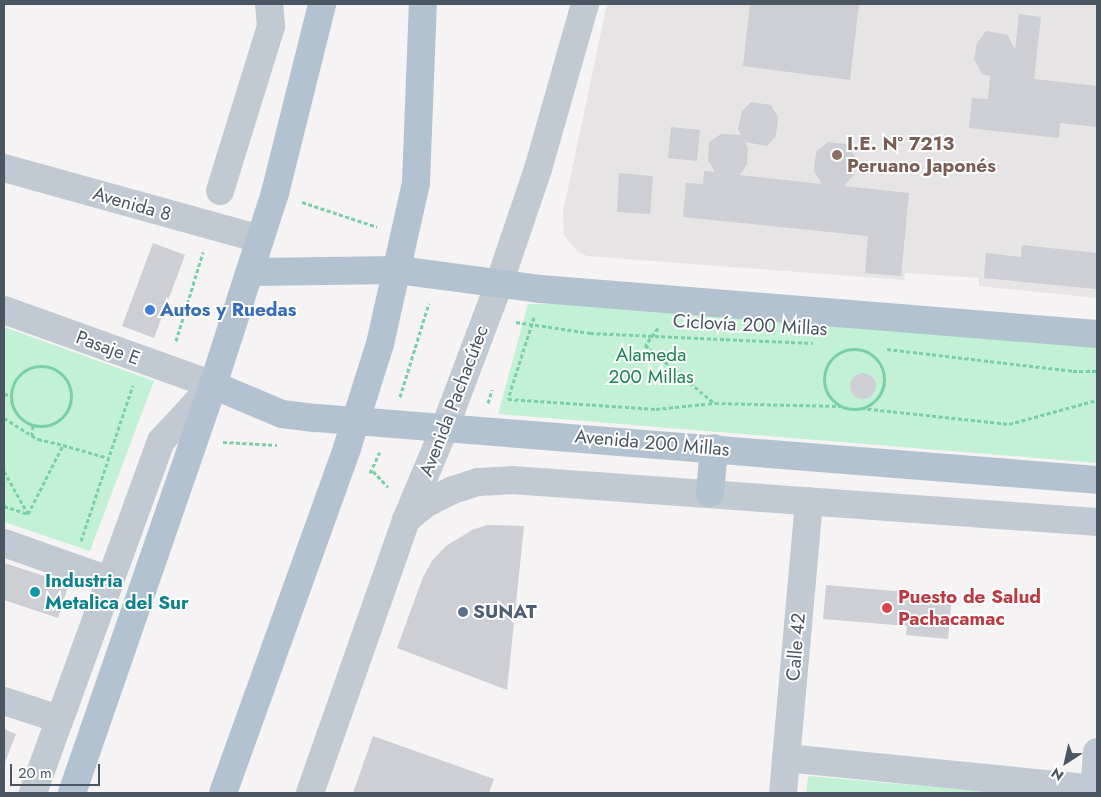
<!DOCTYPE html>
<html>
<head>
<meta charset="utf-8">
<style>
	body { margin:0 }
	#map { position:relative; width:1101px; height:797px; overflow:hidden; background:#f5f3f3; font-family:Jost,sans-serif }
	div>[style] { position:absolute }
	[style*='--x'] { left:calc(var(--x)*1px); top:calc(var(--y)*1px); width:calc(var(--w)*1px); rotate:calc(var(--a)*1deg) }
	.education>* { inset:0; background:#e6e4e5 }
	.green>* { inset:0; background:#c3f1d5 }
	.building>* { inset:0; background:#cdcfd5 }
	.round { border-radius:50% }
	.path>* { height:3px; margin-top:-1.5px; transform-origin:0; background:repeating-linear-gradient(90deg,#7ad0a6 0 4px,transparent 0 6.5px) }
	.path>.ring { margin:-1.5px; padding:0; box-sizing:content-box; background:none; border:3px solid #7ad0a6; border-radius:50% }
	.minor>* { height:28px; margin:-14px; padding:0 14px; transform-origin:14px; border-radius:14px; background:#c1cad2 }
	.major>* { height:28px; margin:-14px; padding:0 14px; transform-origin:14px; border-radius:14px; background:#b3c2d1 }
	.dots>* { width:14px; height:14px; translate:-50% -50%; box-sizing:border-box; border:2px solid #fff; border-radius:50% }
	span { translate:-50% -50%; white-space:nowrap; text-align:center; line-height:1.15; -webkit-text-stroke:4px #fff; paint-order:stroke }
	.education-label { font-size:19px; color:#785e54; font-weight:700 }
	.left { translate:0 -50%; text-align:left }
	.street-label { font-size:19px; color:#4a5661 }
	.shop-label { font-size:19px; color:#366cbe; font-weight:700 }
	.park-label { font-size:19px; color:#17864f }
	.culture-label { font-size:19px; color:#0d838f; font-weight:700 }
	.health-label { font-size:19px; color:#be3a42; font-weight:700 }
	.service-label { font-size:19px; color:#4e5e75; font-weight:700 }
	.frame { position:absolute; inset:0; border:5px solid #4a5661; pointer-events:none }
	.north { position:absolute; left:1041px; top:737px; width:50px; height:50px; -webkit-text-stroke:4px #fff; paint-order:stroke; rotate:215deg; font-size:14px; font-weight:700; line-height:20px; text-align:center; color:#4a5661 }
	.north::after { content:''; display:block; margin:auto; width:18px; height:22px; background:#4a5661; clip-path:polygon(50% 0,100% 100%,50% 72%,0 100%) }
	.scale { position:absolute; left:10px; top:764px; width:90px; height:22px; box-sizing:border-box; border:2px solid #4a5661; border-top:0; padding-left:6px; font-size:15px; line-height:18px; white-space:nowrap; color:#4a5661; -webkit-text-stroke:4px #fff; paint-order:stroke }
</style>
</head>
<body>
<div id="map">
	<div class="education">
		<i style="clip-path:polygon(607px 4px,1097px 4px,1097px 298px,979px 286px,979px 278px,905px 273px,904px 280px,587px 256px,578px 252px,564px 235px,563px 212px)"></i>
	</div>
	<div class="green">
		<i style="clip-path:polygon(528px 304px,637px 304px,1097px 344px,1097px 463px,498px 414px)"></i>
		<i style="clip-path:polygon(4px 327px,154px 381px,90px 551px,4px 522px)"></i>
		<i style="clip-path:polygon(808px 776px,1003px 793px,806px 793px)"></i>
	</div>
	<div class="building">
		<i style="clip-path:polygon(750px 4px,859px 4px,850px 80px,743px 66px)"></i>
		<i style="clip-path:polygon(1019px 14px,1041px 17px,1034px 79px,1097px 86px,1097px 127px,1060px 123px,1059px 138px,969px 128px,972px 98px,988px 99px,990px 76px,982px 74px,974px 59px,977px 43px,986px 31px,1008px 35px,1015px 50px)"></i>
		<i style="clip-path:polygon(751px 102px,771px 105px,778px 117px,776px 136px,767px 146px,745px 142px,748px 148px,747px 164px,740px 175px,822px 184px,814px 171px,816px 152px,828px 142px,846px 144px,856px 158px,854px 175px,844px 186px,909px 193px,901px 276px,865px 273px,868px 236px,683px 217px,686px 183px,703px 184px,704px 171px,715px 172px,708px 160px,709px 142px,721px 134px,741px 135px,738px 129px,742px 111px)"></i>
		<i style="clip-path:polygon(671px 127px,700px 130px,697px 161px,668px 158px)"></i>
		<i style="clip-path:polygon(619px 173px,653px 176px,650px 214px,617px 212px)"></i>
		<i style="clip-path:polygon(153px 243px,185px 255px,154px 338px,122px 326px)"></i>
		<i style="clip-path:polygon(1022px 245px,1097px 253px,1096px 289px,984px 278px,986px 253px,1021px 257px)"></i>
		<i class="round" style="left:850px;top:373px;width:26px;height:26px"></i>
		<i style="clip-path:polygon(487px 525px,524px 526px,507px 690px,397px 648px,423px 577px,432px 561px,446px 546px,472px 530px)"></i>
		<i style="clip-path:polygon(4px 563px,69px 584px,58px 618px,4px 600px)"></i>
		<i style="clip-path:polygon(826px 585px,952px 596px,948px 639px,906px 635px,907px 626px,823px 619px)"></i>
		<i style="clip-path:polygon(4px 729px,16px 734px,4px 765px)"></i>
		<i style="clip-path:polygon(373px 736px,494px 779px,489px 793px,353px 793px)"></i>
	</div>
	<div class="path">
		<i style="--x:302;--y:202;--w:79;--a:18.4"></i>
		<i style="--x:534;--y:317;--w:86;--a:107.6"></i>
		<i style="--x:508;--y:399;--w:148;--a:3.9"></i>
		<i style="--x:656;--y:409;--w:59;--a:-5.8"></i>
		<i style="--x:715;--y:403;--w:126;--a:1.4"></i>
		<i style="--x:516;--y:322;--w:75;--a:8.5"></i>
		<i style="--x:590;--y:333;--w:223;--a:2.6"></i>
		<i style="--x:658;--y:328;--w:21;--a:127"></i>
		<i style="--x:645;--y:345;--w:90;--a:40"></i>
		<i style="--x:176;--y:341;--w:93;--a:-73.1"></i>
		<i class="ring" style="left:824px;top:349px;width:57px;height:57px"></i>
		<i style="--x:887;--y:349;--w:187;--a:6.7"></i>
		<i style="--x:1073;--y:371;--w:24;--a:0"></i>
		<i class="ring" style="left:11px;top:366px;width:57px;height:57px"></i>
		<i style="--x:4;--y:394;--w:7;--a:8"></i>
		<i style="--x:400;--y:397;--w:98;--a:-72.9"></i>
		<i style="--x:488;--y:403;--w:14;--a:-73"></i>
		<i style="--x:861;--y:408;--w:149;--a:6.2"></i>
		<i style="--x:1009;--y:424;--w:91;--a:-15.3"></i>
		<i style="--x:4;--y:418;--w:40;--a:32"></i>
		<i style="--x:38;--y:439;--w:26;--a:13"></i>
		<i style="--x:32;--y:436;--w:11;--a:-85"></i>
		<i style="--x:223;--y:442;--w:54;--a:3.2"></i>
		<i style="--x:4;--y:471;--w:49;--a:60.8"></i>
		<i style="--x:373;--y:471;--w:22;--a:47"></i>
		<i style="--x:370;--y:473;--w:23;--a:-65"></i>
		<i style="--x:4;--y:506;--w:25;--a:18"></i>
		<i style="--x:28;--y:514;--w:77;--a:-63.1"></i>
		<i style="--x:63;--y:445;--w:48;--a:15.8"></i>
		<i style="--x:81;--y:541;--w:164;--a:-71.6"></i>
	</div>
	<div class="minor">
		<i style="--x:4;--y:168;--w:266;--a:15.5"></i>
		<i style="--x:220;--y:191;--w:173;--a:-72.8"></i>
		<i style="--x:271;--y:26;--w:22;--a:-95"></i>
		<i style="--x:4;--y:310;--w:222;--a:19.7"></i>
		<i style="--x:213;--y:385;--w:76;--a:132.9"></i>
		<i style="--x:161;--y:441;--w:375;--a:110"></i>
		<i style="--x:406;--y:520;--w:25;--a:-40"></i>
		<i style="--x:425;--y:504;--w:31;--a:-27"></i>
		<i style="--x:453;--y:490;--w:26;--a:-18"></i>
		<i style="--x:478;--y:482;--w:34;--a:-3"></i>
		<i style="--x:512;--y:480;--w:587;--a:4.11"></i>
		<i style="--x:4;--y:543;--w:111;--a:19.4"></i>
		<i style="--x:4;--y:701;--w:58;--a:18.1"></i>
		<i style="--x:786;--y:758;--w:310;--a:5.7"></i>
		<i style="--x:310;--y:793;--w:289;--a:-70.6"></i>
		<i style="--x:406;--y:520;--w:101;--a:-67.2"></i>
		<i style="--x:445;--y:427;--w:153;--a:-69.3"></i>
		<i style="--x:499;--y:284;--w:121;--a:-71.3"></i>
		<i style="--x:538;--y:169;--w:172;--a:-74.1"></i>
		<i style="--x:783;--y:793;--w:293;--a:-84.9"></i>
		<i style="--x:1094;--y:793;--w:41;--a:-85.8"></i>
	</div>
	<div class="major">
		<i style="--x:250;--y:272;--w:148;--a:-0.8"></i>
		<i style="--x:398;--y:270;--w:144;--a:7.6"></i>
		<i style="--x:541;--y:289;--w:558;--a:4.63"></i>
		<i style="--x:213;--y:385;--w:75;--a:22.8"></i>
		<i style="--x:282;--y:414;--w:35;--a:7"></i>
		<i style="--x:317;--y:418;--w:782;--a:4.54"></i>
		<i style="--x:710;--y:493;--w:45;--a:-84.9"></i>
		<i style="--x:72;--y:793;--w:432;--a:-70.9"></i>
		<i style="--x:213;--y:385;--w:202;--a:-72.1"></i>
		<i style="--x:275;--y:193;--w:195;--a:-76"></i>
		<i style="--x:223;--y:793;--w:367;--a:-70.2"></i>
		<i style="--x:347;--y:448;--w:109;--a:-72.4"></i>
		<i style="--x:380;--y:344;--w:165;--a:-77.4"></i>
		<i style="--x:416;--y:183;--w:179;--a:-87.8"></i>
	</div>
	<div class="dots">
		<i style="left:837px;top:155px;background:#8d6e63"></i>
		<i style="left:150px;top:310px;background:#3f7fe0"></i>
		<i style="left:35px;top:592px;background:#0f9aa8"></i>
		<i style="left:887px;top:608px;background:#e0444e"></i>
		<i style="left:463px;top:612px;background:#5c6f8a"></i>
	</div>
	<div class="education-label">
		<span class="left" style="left:847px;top:155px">I.E. N° 7213<br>Peruano Japonés</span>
	</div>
	<div class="street-label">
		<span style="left:132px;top:204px;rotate:16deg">Avenida 8</span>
		<span style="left:750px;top:325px;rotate:3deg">Ciclovía 200 Millas</span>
		<span style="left:108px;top:348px;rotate:20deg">Pasaje E</span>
		<span style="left:454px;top:401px;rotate:-69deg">Avenida Pachacútec</span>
		<span style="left:652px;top:443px;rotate:5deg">Avenida 200 Millas</span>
		<span style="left:796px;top:647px;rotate:-85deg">Calle 42</span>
	</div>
	<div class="shop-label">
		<span class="left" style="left:160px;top:310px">Autos y Ruedas</span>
	</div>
	<div class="park-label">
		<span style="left:651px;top:366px">Alameda<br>200 Millas</span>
	</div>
	<div class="culture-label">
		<span class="left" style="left:45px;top:592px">Industria<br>Metalica del Sur</span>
	</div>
	<div class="health-label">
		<span class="left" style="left:898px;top:608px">Puesto de Salud<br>Pachacamac</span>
	</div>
	<div class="service-label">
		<span class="left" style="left:473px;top:612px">SUNAT</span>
	</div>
	<div class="frame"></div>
	<div class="north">N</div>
	<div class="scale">20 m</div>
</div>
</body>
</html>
